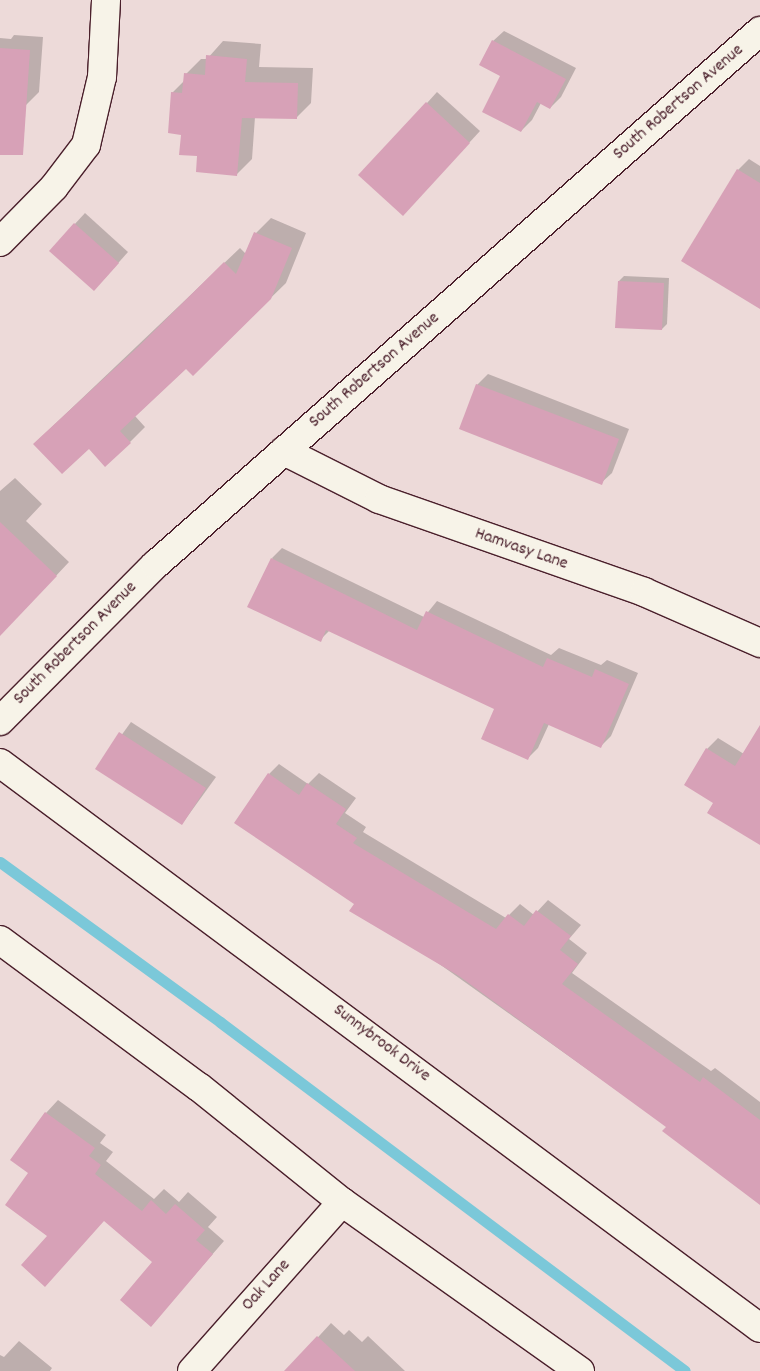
<!DOCTYPE html>
<html>
<head>
<meta charset="utf-8">
<style>
	body { margin:0 }
	#map { position:relative; width:760px; height:1371px; overflow:hidden; background:#eddad9; font-family:Dekko,sans-serif }
	div>[style] { position:absolute }
	[style*='--x'] { left:calc(var(--x)*1px); top:calc(var(--y)*1px); width:calc(var(--w)*1px); rotate:calc(var(--a)*1deg) }
	.shadow>* { inset:0; background:#0003 }
	.stream>* { height:11px; margin:-5.5px; padding:0 5.5px; transform-origin:5.5px; border-radius:5.5px; background:#7bc8d9 }
	.building>* { inset:0; background:#d7a1b7 }
	.roads { filter:drop-shadow(1px 0 #4a1f2b) drop-shadow(-1px 0 #4a1f2b) drop-shadow(0 1px #4a1f2b) drop-shadow(0 -1px #4a1f2b) }
	.street>* { height:28px; margin:-14px; padding:0 14px; transform-origin:14px; border-radius:14px; background:#f7f3e8 }
	.secondary>* { height:28px; margin:-14px; padding:0 14px; transform-origin:14px; border-radius:14px; background:#f7f3e8 }
	span { translate:-50% -50%; white-space:nowrap; text-align:center; line-height:1.15; -webkit-text-stroke:4px #f7f3e8; paint-order:stroke }
	.street-label { font-size:18px; color:#4a1f2b }
</style>
</head>
<body>
<div id="map">
	<div class="shadow">
		<i style="clip-path:polygon(504px 31px,576px 68px,561px 97px,550px 108px,541px 103px,532px 120px,521px 131px,493px 41px)"></i>
		<i style="clip-path:polygon(14px 35px,43px 37px,39px 92px,26px 105px,0 104px,0 38px,11px 39px)"></i>
		<i style="clip-path:polygon(223px 41px,261px 44px,259px 67px,313px 68px,311px 103px,296px 118px,255px 117px,252px 159px,237px 174px,199px 155px,182px 133px,172px 93px,185px 80px,186px 74px,201px 59px,207px 59px)"></i>
		<i style="clip-path:polygon(437px 92px,480px 131px,413px 204px,427px 103px)"></i>
		<i style="clip-path:polygon(749px 159px,760px 166px,760px 301px,738px 170px)"></i>
		<i style="clip-path:polygon(85px 213px,128px 252px,104px 279px,50px 251px)"></i>
		<i style="clip-path:polygon(271px 218px,306px 233px,286px 283px,193px 374px,186px 368px,135px 416px,145px 427px,130px 442px,89px 448px,34px 444px,240px 248px,246px 254px,256px 233px)"></i>
		<i style="clip-path:polygon(624px 276px,669px 278px,667px 324px,662px 329px,619px 281px)"></i>
		<i style="clip-path:polygon(488px 374px,629px 429px,612px 473px,601px 483px,477px 385px)"></i>
		<i style="clip-path:polygon(15px 478px,42px 504px,26px 521px,69px 562px,22px 612px,0 617px,0 491px)"></i>
		<i style="clip-path:polygon(282px 548px,424px 617px,437px 601px,551px 655px,559px 648px,601px 665px,607px 660px,638px 673px,611px 736px,601px 746px,549px 724px,538px 748px,528px 758px,496px 708px,330px 630px,320px 640px,272px 558px)"></i>
		<i style="clip-path:polygon(131px 722px,216px 777px,182px 824px,97px 769px)"></i>
		<i style="clip-path:polygon(760px 735px,760px 844px,715px 802px,707px 749px,718px 738px,744px 754px)"></i>
		<i style="clip-path:polygon(279px 764px,308px 784px,319px 773px,356px 798px,345px 813px,366px 827px,363px 832px,506px 918px,520px 904px,534px 915px,548px 900px,581px 925px,569px 939px,587px 953px,572px 973px,711px 1071px,715px 1068px,760px 1102px,760px 1203px,667px 1126px,355px 904px,269px 774px)"></i>
		<i style="clip-path:polygon(58px 1100px,106px 1135px,100px 1143px,113px 1152px,106px 1161px,154px 1199px,164px 1189px,179px 1202px,188px 1192px,217px 1217px,208px 1227px,224px 1241px,151px 1325px,154px 1262px,104px 1220px,49px 1236px,30px 1173px,46px 1113px)"></i>
		<i style="clip-path:polygon(331px 1323px,344px 1335px,349px 1330px,362px 1342px,368px 1336px,405px 1371px,287px 1371px)"></i>
		<i style="clip-path:polygon(19px 1341px,52px 1368px,50px 1371px,0 1371px,0 1355px,4px 1357px)"></i>
	</div>
	<div class="stream">
		<i style="--x:0;--y:862;--w:272;--a:36"></i>
		<i style="--x:220;--y:1022;--w:581;--a:36.89"></i>
	</div>
	<div class="building">
		<i style="clip-path:polygon(492px 40px,566px 79px,550px 109px,537px 102px,521px 132px,482px 112px,500px 76px,479px 65px)"></i>
		<i style="clip-path:polygon(0 48px,30px 50px,23px 155px,0 155px)"></i>
		<i style="clip-path:polygon(206px 55px,247px 59px,245px 82px,298px 83px,297px 119px,242px 118px,237px 176px,196px 172px,197px 156px,179px 155px,181px 135px,168px 133px,171px 92px,182px 93px,184px 73px,205px 75px)"></i>
		<i style="clip-path:polygon(426px 102px,470px 143px,403px 216px,358px 175px)"></i>
		<i style="clip-path:polygon(737px 169px,760px 183px,760px 309px,681px 261px)"></i>
		<i style="clip-path:polygon(74px 223px,119px 263px,94px 291px,49px 251px)"></i>
		<i style="clip-path:polygon(254px 232px,292px 248px,271px 299px,193px 376px,186px 369px,120px 431px,131px 443px,105px 467px,89px 449px,62px 474px,33px 444px,138px 347px,224px 262px,236px 274px)"></i>
		<i style="clip-path:polygon(618px 281px,664px 283px,662px 330px,615px 328px)"></i>
		<i style="clip-path:polygon(476px 384px,619px 439px,602px 485px,459px 429px)"></i>
		<i style="clip-path:polygon(0 522px,57px 576px,0 636px)"></i>
		<i style="clip-path:polygon(271px 558px,417px 630px,426px 611px,543px 667px,547px 658px,592px 677px,595px 669px,629px 684px,601px 748px,544px 723px,528px 760px,481px 739px,494px 709px,326px 630px,321px 642px,247px 607px)"></i>
		<i style="clip-path:polygon(760px 725px,760px 845px,707px 813px,713px 803px,684px 785px,706px 748px,735px 766px)"></i>
		<i style="clip-path:polygon(119px 732px,206px 788px,182px 825px,95px 769px)"></i>
		<i style="clip-path:polygon(268px 773px,299px 795px,307px 783px,346px 809px,336px 824px,357px 838px,353px 843px,496px 929px,508px 914px,524px 926px,536px 910px,571px 936px,560px 950px,578px 964px,562px 984px,700px 1082px,703px 1077px,760px 1120px,760px 1205px,662px 1131px,666px 1127px,459px 976px,349px 911px,354px 904px,234px 823px)"></i>
		<i style="clip-path:polygon(45px 1112px,95px 1148px,89px 1156px,101px 1165px,95px 1174px,142px 1211px,151px 1200px,166px 1214px,175px 1204px,205px 1230px,196px 1240px,213px 1254px,151px 1327px,120px 1300px,152px 1262px,104px 1221px,45px 1287px,21px 1265px,47px 1236px,5px 1205px,28px 1173px,10px 1160px)"></i>
		<i style="clip-path:polygon(317px 1336px,355px 1371px,284px 1371px)"></i>
	</div>
	<div class="roads">
		<div class="street">
			<i style="--x:0;--y:242;--w:77;--a:-45.5"></i>
			<i style="--x:54;--y:187;--w:53;--a:-52.7"></i>
			<i style="--x:86;--y:145;--w:70;--a:-76.8"></i>
			<i style="--x:102;--y:77;--w:77;--a:-87"></i>
			<i style="--x:284;--y:451;--w:106;--a:26.8"></i>
			<i style="--x:379;--y:499;--w:281;--a:19.3"></i>
			<i style="--x:644;--y:592;--w:127;--a:23.7"></i>
			<i style="--x:0;--y:721;--w:220;--a:-45.2"></i>
			<i style="--x:155;--y:565;--w:807;--a:-41.43"></i>
			<i style="--x:192;--y:1371;--w:226;--a:-48.4"></i>
		</div>
		<div class="secondary">
			<i style="--x:0;--y:763;--w:947;--a:36.63"></i>
			<i style="--x:0;--y:940;--w:247;--a:36.5"></i>
			<i style="--x:199;--y:1087;--w:184;--a:38.8"></i>
			<i style="--x:342;--y:1202;--w:292;--a:35.4"></i>
		</div>
	</div>
	<div class="street-label">
		<span style="left:679px;top:103px;rotate:-41deg">South Robertson Avenue</span>
		<span style="left:375px;top:371px;rotate:-41deg">South Robertson Avenue</span>
		<span style="left:521px;top:550px;rotate:19deg">Hamvasy Lane</span>
		<span style="left:76px;top:644px;rotate:-45deg">South Robertson Avenue</span>
		<span style="left:381px;top:1044px;rotate:37deg">Sunnybrook Drive</span>
		<span style="left:267px;top:1286px;rotate:-48deg">Oak Lane</span>
	</div>
</div>
</body>
</html>
